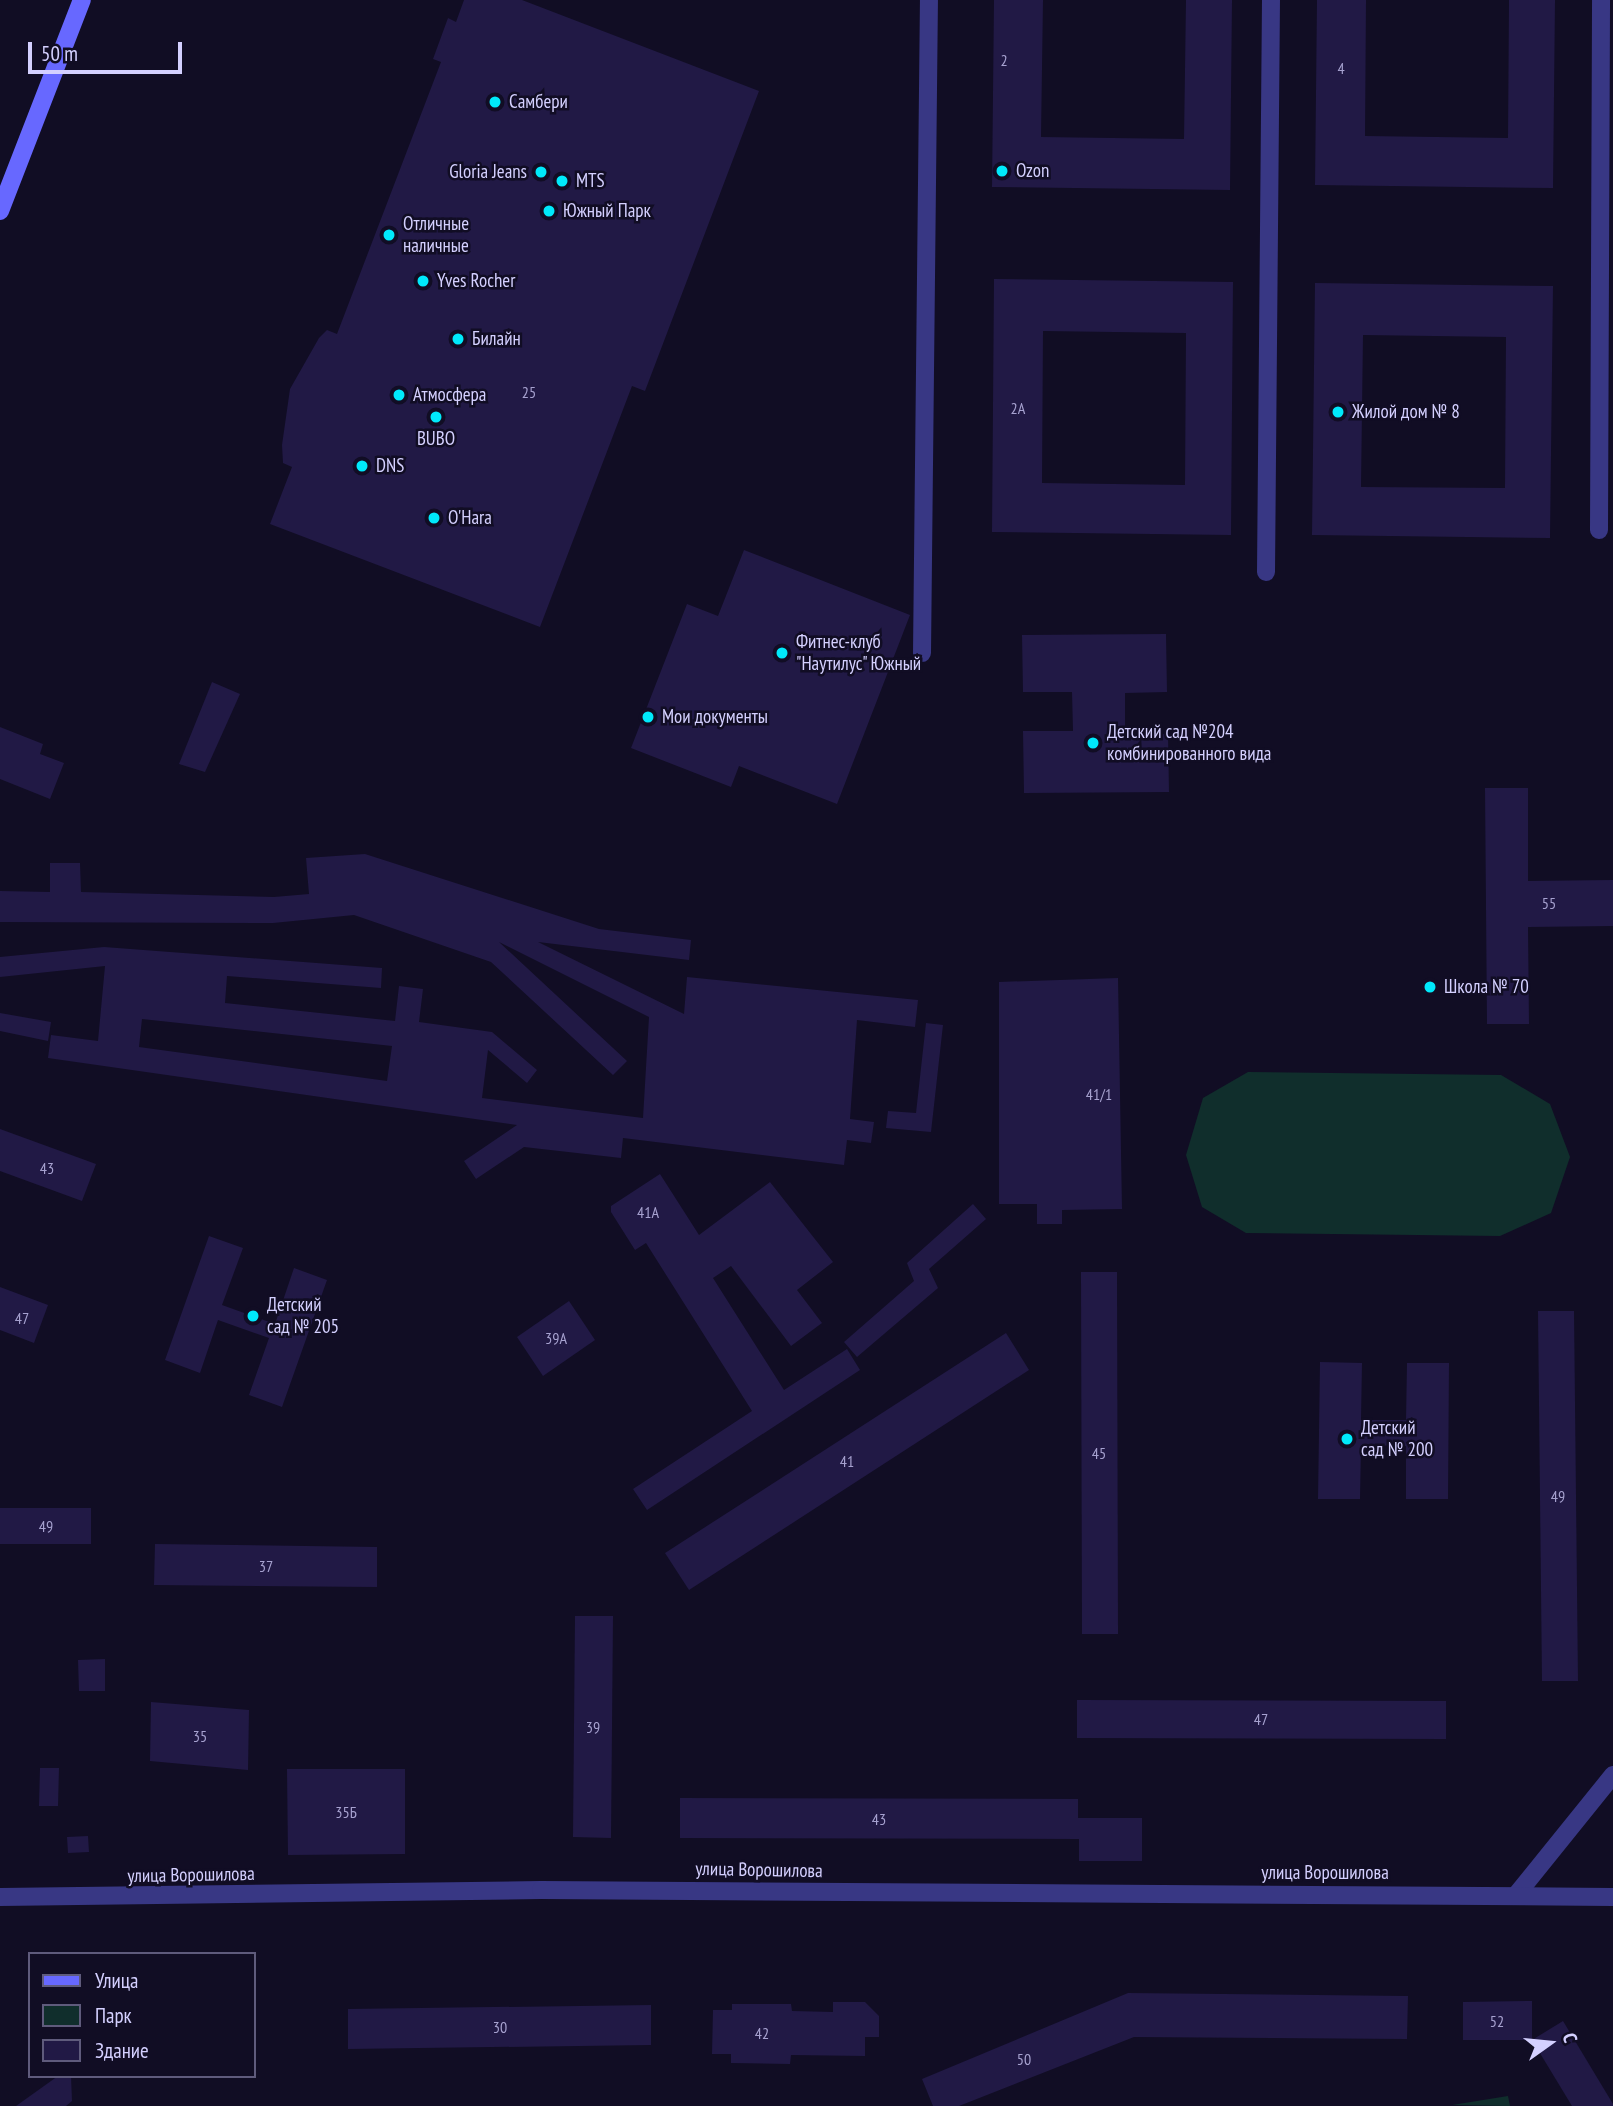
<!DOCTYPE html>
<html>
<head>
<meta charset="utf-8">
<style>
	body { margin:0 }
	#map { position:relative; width:1613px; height:2106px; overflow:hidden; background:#110d24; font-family:"PT Sans Narrow",sans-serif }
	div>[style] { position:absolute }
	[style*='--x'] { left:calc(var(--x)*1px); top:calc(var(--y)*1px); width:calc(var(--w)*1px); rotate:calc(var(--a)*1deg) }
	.green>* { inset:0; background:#102e2c }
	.building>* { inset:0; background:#211945 }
	.street>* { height:18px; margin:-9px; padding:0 9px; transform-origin:9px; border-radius:9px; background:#383784 }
	.secondary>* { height:18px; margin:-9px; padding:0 9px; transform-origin:9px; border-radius:9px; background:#6768ff }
	.dots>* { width:19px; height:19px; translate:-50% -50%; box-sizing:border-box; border:4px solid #110d24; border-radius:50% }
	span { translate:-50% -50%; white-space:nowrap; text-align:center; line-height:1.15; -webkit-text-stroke:5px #110d24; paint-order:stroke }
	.number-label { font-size:16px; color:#a7a2d0 }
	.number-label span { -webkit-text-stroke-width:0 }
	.poi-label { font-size:19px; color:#d4d0ff }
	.left { translate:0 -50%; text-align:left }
	.right { translate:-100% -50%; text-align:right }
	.street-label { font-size:19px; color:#d4d0ff }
	.legend { position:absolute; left:28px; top:1952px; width:228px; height:126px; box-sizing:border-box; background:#110d24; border:2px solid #5f5b7c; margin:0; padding:9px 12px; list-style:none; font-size:21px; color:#d4d0ff }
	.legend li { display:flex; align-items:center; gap:14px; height:35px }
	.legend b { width:35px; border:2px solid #5f5b7c }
	.north { position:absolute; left:1515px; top:2008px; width:70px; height:70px; -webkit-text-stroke:5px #110d24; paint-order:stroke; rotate:75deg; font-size:19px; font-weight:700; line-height:28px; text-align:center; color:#d4d0ff }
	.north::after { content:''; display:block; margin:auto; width:24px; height:32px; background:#d4d0ff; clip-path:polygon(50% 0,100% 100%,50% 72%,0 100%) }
	.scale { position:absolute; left:28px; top:42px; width:154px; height:32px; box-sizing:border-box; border:4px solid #d4d0ff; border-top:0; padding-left:9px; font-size:21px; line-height:24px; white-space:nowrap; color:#d4d0ff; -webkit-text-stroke:5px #110d24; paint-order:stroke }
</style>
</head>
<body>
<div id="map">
	<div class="green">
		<i style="clip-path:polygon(1248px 1072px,1501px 1075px,1550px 1104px,1570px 1157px,1551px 1213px,1500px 1236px,1246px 1233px,1202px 1207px,1186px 1155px,1203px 1098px)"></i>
		<i style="clip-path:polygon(1508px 2096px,1510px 2106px,1452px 2105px)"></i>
	</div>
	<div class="building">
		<i style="clip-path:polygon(464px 0,522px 0,759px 91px,645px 391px,632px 386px,540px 627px,270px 524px,292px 467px,283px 463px,282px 445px,290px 389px,319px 338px,327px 330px,337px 334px,441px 62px,433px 59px,448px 18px,456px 22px)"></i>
		<i style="clip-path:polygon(994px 0,1043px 0,1041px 137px,1184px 139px,1186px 0,1232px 0,1230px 190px,992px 187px)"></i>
		<i style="clip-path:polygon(1317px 0,1366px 0,1365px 136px,1508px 138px,1509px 0,1555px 0,1553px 188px,1315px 185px)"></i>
		<i style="clip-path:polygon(evenodd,994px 279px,1233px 282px,1231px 535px,992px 532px,994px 279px,1043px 331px,1186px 333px,1185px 485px,1042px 483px,1043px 331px)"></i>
		<i style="clip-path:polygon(evenodd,1315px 283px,1553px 286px,1550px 538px,1312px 535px,1315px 283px,1363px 335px,1506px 337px,1505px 488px,1361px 487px,1363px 335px)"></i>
		<i style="clip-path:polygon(744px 550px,910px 615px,837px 804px,739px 766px,731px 787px,631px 748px,687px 604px,718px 616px)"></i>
		<i style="clip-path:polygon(1166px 634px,1167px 692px,1125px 693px,1125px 734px,1168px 734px,1169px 792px,1024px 793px,1023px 731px,1073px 731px,1072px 692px,1023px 692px,1022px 635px)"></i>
		<i style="clip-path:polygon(212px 682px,240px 694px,205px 772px,179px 764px)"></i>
		<i style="clip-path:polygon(0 727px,43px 744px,40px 754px,64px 763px,50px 799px,0 779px)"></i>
		<i style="clip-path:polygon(1485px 788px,1528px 788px,1528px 881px,1613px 880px,1613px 926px,1528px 927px,1529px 1024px,1487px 1024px)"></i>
		<i style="clip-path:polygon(evenodd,365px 854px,599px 929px,691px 940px,689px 960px,538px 942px,684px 1014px,687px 977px,918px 1000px,915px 1027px,857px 1020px,850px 1119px,874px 1122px,871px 1143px,847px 1140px,844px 1165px,623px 1138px,621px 1158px,524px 1147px,476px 1179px,464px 1161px,517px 1125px,48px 1058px,51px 1035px,98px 1041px,105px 966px,0 977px,0 957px,104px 947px,382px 968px,381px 988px,227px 976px,225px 1003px,395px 1021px,399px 986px,423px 989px,419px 1022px,492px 1032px,537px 1070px,527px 1083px,488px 1050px,482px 1098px,643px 1118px,649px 1017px,499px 942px,627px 1061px,613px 1075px,491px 962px,354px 915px,273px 923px,0 922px,0 891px,50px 892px,50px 863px,80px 863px,81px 892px,274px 897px,309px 894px,306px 858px,365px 854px,142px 1019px,392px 1046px,387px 1081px,139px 1047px,142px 1019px)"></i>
		<i style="clip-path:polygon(1118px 978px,1122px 1209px,1062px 1210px,1062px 1224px,1037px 1224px,1037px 1204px,999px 1204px,999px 982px)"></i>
		<i style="clip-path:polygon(0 1013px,51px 1022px,48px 1041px,0 1031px)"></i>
		<i style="clip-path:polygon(926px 1023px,943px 1025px,931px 1132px,886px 1128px,888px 1111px,916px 1113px)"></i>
		<i style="clip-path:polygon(0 1129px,96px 1164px,82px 1201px,0 1171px)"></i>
		<i style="clip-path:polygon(660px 1174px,699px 1235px,770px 1182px,833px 1262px,797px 1290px,822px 1323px,791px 1346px,731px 1266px,713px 1278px,784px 1390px,847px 1349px,860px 1370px,647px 1510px,633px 1489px,752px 1411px,646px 1243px,635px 1250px,611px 1212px,611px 1206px)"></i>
		<i style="clip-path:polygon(973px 1204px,986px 1219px,929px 1269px,938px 1288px,857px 1357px,844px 1342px,914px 1281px,907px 1263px)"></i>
		<i style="clip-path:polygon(209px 1236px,243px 1248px,222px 1305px,275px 1324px,294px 1268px,327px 1280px,282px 1407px,249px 1395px,269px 1338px,218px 1320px,200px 1373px,165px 1360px)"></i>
		<i style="clip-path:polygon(1081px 1272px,1117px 1272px,1118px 1634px,1082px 1634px)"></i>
		<i style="clip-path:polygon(0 1287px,48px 1305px,34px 1343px,0 1330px)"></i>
		<i style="clip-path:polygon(569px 1301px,595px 1340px,543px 1376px,517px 1337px)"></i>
		<i style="clip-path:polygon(1538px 1311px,1574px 1311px,1578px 1681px,1542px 1681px)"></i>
		<i style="clip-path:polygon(1006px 1333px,1029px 1370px,689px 1590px,665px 1553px)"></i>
		<i style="clip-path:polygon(1320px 1362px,1362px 1363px,1361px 1420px,1406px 1420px,1407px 1363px,1449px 1363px,1448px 1499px,1406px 1499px,1406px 1446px,1361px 1445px,1360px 1499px,1318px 1499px)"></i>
		<i style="clip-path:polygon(0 1508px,91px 1508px,91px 1544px,0 1544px)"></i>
		<i style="clip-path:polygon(155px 1544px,377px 1547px,377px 1587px,154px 1585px)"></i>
		<i style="clip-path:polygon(575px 1616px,613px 1616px,611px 1838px,573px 1837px)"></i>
		<i style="clip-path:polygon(105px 1659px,105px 1691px,79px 1691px,78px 1660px)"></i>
		<i style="clip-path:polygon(1077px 1700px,1446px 1701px,1446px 1739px,1077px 1738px)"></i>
		<i style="clip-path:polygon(151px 1702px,249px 1710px,248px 1770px,150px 1761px)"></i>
		<i style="clip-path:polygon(40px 1768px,59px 1768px,58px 1806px,39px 1806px)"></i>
		<i style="clip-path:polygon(287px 1769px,405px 1769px,405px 1854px,288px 1855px)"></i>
		<i style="clip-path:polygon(680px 1798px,1078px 1799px,1078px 1818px,1142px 1818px,1142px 1861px,1079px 1861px,1079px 1839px,680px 1838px)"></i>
		<i style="clip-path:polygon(88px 1836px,89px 1852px,68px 1853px,67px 1837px)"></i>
		<i style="clip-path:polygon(1128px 1993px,1408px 1996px,1407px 2039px,1134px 2037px,959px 2106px,933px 2106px,922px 2079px)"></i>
		<i style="clip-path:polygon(1532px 2001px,1532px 2040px,1463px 2040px,1463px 2002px)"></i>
		<i style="clip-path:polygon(833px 2002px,865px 2002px,879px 2016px,879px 2037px,865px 2037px,865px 2056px,791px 2055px,790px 2064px,731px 2063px,731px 2054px,712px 2054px,713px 2010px,732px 2010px,732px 2004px,791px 2004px,792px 2011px,833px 2012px)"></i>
		<i style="clip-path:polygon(651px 2005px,651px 2045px,348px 2049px,348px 2009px)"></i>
		<i style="clip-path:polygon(1563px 2021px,1613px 2104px,1613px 2106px,1572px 2106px,1532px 2040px)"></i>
		<i style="clip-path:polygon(58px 2076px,71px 2076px,72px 2101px,66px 2106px,16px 2106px)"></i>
	</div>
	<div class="street">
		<i style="--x:1599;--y:530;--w:530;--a:-89.78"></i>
		<i style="--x:1266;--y:572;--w:572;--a:-89.5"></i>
		<i style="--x:922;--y:653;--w:653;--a:-89.39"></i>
		<i style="--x:1517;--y:1894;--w:153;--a:-51.1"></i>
		<i style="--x:0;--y:1897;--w:541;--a:-0.74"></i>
		<i style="--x:541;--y:1890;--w:1072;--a:0.37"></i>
	</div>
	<div class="secondary">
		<i style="--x:0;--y:211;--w:226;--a:-68.8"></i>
	</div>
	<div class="dots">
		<i style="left:495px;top:102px;background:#00e9fb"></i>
		<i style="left:1002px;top:171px;background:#00e9fb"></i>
		<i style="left:541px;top:172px;background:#00e9fb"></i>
		<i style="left:562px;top:181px;background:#00e9fb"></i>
		<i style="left:549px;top:211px;background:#00e9fb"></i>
		<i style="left:389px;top:235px;background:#00e9fb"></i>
		<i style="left:423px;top:281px;background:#00e9fb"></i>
		<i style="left:458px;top:339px;background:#00e9fb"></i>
		<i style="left:399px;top:395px;background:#00e9fb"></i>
		<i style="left:1338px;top:412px;background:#00e9fb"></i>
		<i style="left:436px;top:417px;background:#00e9fb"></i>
		<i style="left:362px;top:466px;background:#00e9fb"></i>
		<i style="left:434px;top:518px;background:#00e9fb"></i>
		<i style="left:782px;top:653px;background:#00e9fb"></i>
		<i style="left:648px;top:717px;background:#00e9fb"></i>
		<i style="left:1093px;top:743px;background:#00e9fb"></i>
		<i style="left:1430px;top:987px;background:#00e9fb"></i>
		<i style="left:253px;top:1316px;background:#00e9fb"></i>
		<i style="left:1347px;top:1439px;background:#00e9fb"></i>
	</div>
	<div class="number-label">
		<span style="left:1004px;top:60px">2</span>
		<span style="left:1341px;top:68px">4</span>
		<span style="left:529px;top:392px">25</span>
		<span style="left:1018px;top:408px">2А</span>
		<span style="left:1549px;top:903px">55</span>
		<span style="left:1099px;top:1094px">41/1</span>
		<span style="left:47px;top:1168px">43</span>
		<span style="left:648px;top:1212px">41А</span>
		<span style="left:22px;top:1318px">47</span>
		<span style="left:556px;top:1338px">39А</span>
		<span style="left:1099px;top:1453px">45</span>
		<span style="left:847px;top:1461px">41</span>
		<span style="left:1558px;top:1496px">49</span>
		<span style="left:46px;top:1526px">49</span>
		<span style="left:266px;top:1566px">37</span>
		<span style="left:1261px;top:1719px">47</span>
		<span style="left:593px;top:1727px">39</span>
		<span style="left:200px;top:1736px">35</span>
		<span style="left:346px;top:1812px">35Б</span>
		<span style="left:879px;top:1819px">43</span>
		<span style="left:1497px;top:2021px">52</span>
		<span style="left:500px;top:2027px">30</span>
		<span style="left:762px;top:2033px">42</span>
		<span style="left:1024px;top:2059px">50</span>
	</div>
	<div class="poi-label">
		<span class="left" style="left:509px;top:102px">Самбери</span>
		<span class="left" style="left:1016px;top:171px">Ozon</span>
		<span class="right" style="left:527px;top:172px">Gloria Jeans</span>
		<span class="left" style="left:576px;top:181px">MTS</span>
		<span class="left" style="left:563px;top:211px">Южный Парк</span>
		<span class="left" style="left:403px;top:235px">Отличные<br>наличные</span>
		<span class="left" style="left:437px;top:281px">Yves Rocher</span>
		<span class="left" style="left:472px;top:339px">Билайн</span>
		<span class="left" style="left:413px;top:395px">Атмосфера</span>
		<span class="left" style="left:1352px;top:412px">Жилой дом № 8</span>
		<span style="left:436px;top:439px">BUBO</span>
		<span class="left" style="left:376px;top:466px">DNS</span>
		<span class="left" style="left:448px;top:518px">O'Hara</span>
		<span class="left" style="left:796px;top:653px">Фитнес-клуб<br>"Наутилус" Южный</span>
		<span class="left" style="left:662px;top:717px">Мои документы</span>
		<span class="left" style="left:1107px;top:743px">Детский сад №204<br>комбинированного вида</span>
		<span class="left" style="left:1444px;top:987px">Школа № 70</span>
		<span class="left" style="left:267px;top:1316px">Детский<br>сад № 205</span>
		<span class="left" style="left:1361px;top:1439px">Детский<br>сад № 200</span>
	</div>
	<div class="street-label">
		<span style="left:759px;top:1870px;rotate:1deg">улица Ворошилова</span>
		<span style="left:1325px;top:1873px">улица Ворошилова</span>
		<span style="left:191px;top:1875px;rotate:-1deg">улица Ворошилова</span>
	</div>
	<ul class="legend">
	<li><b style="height:9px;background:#6768ff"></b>Улица</li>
	<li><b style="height:19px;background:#102e2c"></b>Парк</li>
	<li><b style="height:19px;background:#211945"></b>Здание</li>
	</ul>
	<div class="north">С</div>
	<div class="scale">50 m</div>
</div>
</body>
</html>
